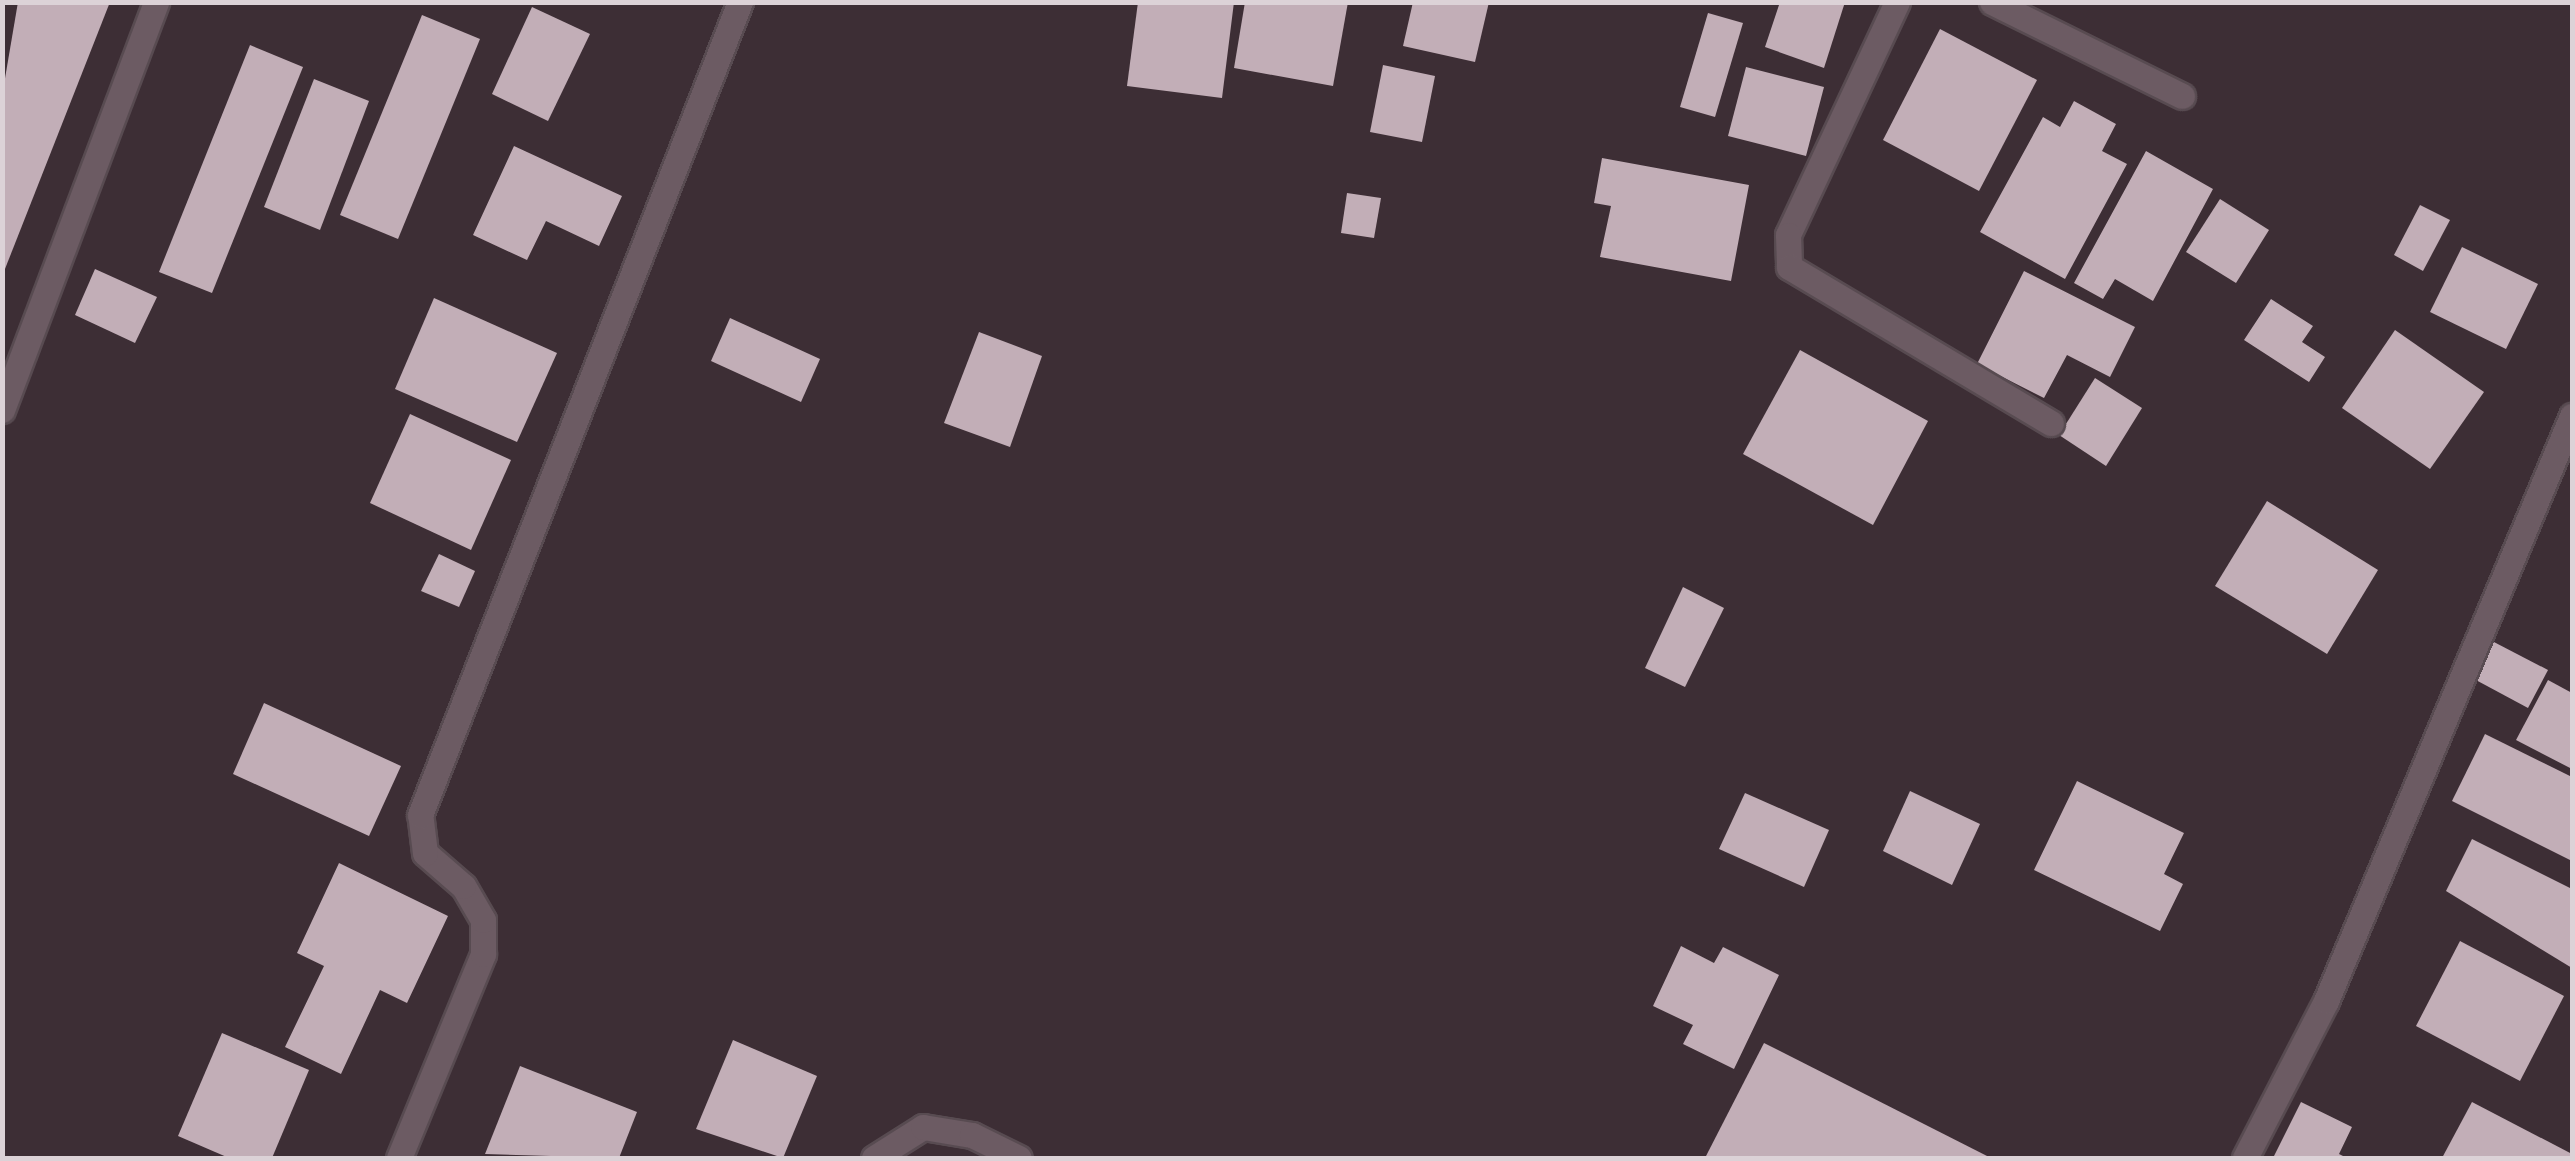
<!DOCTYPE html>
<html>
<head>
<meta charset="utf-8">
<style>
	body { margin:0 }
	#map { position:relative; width:2575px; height:1161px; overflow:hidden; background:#3d2e35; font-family:"PT Sans Narrow",sans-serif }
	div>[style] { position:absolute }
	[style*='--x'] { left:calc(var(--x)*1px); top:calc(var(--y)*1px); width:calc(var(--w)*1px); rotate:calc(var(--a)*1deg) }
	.building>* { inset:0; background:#c2aeb7 }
	.roads { filter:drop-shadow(2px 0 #584b51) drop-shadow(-2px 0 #584b51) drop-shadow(0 2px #584b51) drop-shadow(0 -2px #584b51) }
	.street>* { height:25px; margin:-12.5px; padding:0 12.5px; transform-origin:12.5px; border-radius:12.5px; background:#6c5b63 }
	span { translate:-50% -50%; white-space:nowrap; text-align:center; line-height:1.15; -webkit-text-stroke:10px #1f181c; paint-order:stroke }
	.frame { position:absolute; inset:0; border:5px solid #dcd2d7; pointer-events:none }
</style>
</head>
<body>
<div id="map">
	<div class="building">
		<i style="clip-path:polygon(18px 2px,110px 2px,3px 274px,2px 96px)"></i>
		<i style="clip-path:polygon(1138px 2px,1234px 2px,1222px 98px,1127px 86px)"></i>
		<i style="clip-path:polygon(1245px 2px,1348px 2px,1333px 86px,1234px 68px)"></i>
		<i style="clip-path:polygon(1413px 2px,1489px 2px,1475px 62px,1403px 46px)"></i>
		<i style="clip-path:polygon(1780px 2px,1845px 2px,1824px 68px,1765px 47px)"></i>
		<i style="clip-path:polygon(532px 7px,590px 34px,548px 121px,492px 94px)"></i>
		<i style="clip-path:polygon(1708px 13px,1743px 23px,1715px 117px,1680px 107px)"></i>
		<i style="clip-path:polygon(422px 15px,480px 39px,398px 239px,340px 215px)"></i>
		<i style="clip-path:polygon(1940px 29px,2037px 80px,1979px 191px,1883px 140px)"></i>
		<i style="clip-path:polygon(250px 45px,303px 67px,212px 293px,159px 272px)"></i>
		<i style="clip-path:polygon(1383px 65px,1435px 76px,1422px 142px,1370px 132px)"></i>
		<i style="clip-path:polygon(1746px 67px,1824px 87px,1806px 156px,1728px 136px)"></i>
		<i style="clip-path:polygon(314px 79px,369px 101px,320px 230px,264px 207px)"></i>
		<i style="clip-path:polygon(2074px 101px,2116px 124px,2102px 151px,2127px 164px,2065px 279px,1980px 232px,2043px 117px,2060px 127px)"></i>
		<i style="clip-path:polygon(514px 146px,622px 196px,599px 246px,546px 221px,527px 260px,473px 235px)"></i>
		<i style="clip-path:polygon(2146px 151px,2213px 189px,2153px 301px,2115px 279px,2103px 299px,2074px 283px)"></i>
		<i style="clip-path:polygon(1602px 158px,1749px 185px,1731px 281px,1600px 257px,1611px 206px,1594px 203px)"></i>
		<i style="clip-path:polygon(1347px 193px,1381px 198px,1374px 238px,1341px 233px)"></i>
		<i style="clip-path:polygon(2220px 199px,2269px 230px,2236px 283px,2186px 252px)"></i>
		<i style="clip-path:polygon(2420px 205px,2450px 220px,2423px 271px,2394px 255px)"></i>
		<i style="clip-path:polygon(2462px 247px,2538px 284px,2506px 349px,2430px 312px)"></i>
		<i style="clip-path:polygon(95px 269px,157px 297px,135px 343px,75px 315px)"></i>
		<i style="clip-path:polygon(2024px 271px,2135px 327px,2110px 377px,2067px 355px,2044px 398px,1977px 364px)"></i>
		<i style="clip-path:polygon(434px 298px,557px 353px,517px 442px,395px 389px)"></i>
		<i style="clip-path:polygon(2271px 299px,2313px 326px,2302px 342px,2325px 357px,2309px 382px,2244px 340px)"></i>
		<i style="clip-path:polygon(730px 318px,820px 359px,801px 402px,711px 361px)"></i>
		<i style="clip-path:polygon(2395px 330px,2484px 392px,2430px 469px,2342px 408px)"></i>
		<i style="clip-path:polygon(979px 332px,1042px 356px,1010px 447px,944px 423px)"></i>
		<i style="clip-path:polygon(1800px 350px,1928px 421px,1873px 525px,1743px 454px)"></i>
		<i style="clip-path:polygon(2095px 378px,2142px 408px,2106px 466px,2059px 435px)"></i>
		<i style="clip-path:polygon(410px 414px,511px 460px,471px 550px,370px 503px)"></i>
		<i style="clip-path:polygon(2267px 501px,2378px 570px,2327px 654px,2215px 586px)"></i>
		<i style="clip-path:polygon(439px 554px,475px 571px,459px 607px,421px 591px)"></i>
		<i style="clip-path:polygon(1683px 587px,1724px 608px,1685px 687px,1645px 668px)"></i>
		<i style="clip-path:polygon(2492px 641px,2548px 670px,2528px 708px,2474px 679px)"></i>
		<i style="clip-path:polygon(2548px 680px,2572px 693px,2572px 769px,2516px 740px)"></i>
		<i style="clip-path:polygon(264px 703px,401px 766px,369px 836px,233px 774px)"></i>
		<i style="clip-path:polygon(2485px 734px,2572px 777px,2572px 861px,2452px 801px)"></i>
		<i style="clip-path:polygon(2077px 781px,2184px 833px,2164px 874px,2183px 884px,2160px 931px,2034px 870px)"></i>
		<i style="clip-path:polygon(1910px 791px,1980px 824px,1952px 885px,1883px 851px)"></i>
		<i style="clip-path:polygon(1745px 793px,1829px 830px,1804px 887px,1719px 849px)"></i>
		<i style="clip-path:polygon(2472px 839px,2572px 889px,2572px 968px,2446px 891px)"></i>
		<i style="clip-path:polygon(339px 863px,448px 916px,407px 1003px,380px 990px,341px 1074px,285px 1047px,324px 966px,297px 953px)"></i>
		<i style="clip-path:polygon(2460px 941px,2564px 996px,2520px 1081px,2416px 1026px)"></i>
		<i style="clip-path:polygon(1681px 946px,1714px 963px,1723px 947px,1779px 975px,1734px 1069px,1683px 1044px,1693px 1025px,1653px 1006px)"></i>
		<i style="clip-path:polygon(222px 1033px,309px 1070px,272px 1158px,229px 1158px,178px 1136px)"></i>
		<i style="clip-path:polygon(733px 1040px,817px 1076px,783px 1158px,696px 1129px)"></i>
		<i style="clip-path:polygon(1764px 1043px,1991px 1158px,1705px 1158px)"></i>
		<i style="clip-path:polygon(520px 1066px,637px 1112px,619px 1158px,485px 1154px)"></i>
		<i style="clip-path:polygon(2301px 1102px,2352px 1127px,2339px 1154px,2347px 1158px,2273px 1158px)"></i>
		<i style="clip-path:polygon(2472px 1102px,2572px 1154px,2572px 1158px,2442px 1158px)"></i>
	</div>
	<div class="roads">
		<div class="street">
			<i style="--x:1897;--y:2;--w:257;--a:115.1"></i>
			<i style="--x:1788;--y:235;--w:32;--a:88"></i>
			<i style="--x:1789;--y:267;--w:305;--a:30.8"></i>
			<i style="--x:1992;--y:2;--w:212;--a:26.3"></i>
			<i style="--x:2;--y:410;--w:436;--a:-69.3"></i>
			<i style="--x:399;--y:1158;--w:221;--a:-67.6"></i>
			<i style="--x:483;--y:954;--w:34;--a:-90"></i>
			<i style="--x:483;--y:920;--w:39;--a:-120"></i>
			<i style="--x:463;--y:886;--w:50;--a:-139"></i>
			<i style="--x:425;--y:853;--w:38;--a:-97"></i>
			<i style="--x:420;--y:815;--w:874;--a:-68.52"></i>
			<i style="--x:874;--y:1158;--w:58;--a:-32.3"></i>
			<i style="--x:923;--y:1127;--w:50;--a:9.3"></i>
			<i style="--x:972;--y:1135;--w:52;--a:26.1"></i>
			<i style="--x:2245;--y:1158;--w:177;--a:-62.7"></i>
			<i style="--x:2326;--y:1001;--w:635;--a:-67.19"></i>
		</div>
	</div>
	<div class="frame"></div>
</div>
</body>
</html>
